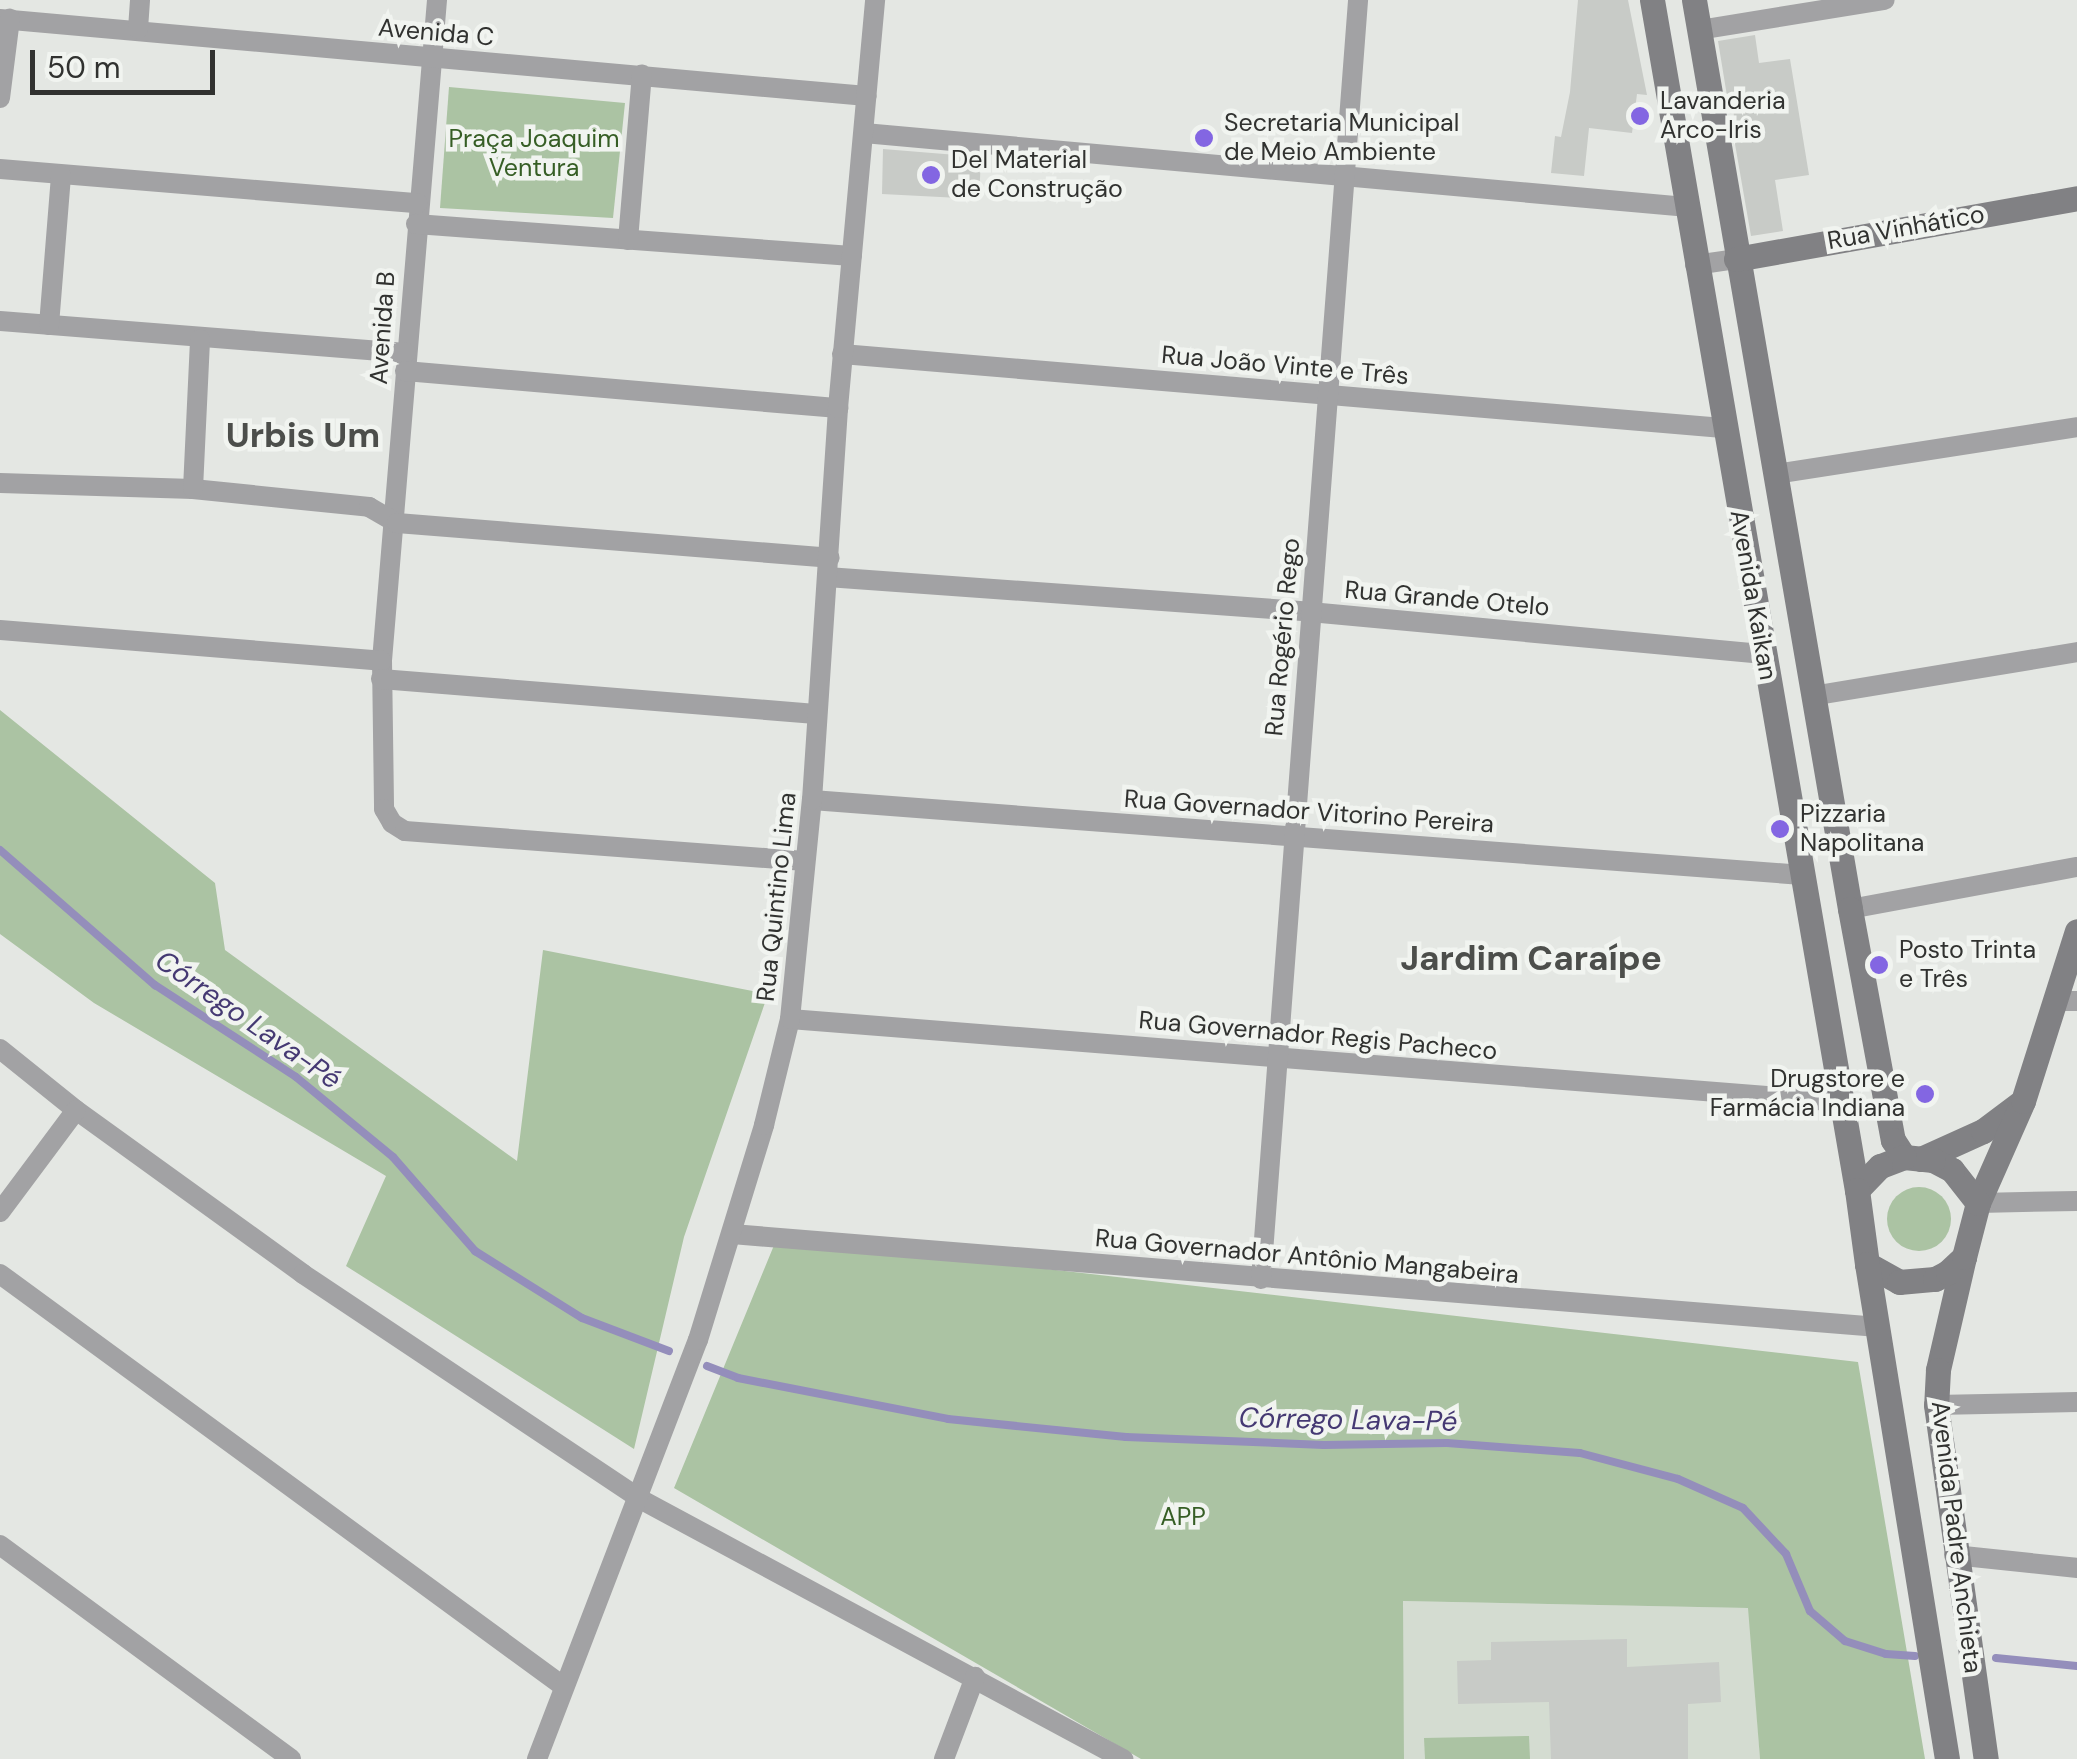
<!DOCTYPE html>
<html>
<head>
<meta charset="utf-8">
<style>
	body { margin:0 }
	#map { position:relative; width:2077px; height:1759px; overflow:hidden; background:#e4e7e3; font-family:"DM Sans",sans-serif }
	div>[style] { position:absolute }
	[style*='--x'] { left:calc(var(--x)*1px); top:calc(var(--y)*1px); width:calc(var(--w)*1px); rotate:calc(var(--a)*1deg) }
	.built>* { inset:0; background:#d4dcd1 }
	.green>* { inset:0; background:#abc3a3 }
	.round { border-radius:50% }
	.stream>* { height:8px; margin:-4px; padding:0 4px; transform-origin:4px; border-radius:4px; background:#948ebb }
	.building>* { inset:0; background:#c8cbc7 }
	.street>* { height:20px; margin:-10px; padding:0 10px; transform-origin:10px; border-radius:10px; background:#a2a2a4 }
	.secondary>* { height:25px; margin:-12.5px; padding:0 12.5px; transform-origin:12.5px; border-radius:12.5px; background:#818184 }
	.dots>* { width:28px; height:28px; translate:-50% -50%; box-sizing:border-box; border:5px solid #f1f4f0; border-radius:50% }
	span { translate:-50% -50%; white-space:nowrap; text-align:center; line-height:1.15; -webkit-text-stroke:9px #f1f4f0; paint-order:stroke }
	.street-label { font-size:25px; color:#313230 }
	.poi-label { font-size:25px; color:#313230 }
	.left { translate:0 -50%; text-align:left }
	.right { translate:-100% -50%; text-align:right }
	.park-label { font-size:25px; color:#365e25 }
	.water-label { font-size:28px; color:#453973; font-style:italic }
	.district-label { font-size:35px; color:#4c4e4b; font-weight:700 }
	.scale { position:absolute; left:30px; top:50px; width:185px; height:45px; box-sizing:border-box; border:5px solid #313230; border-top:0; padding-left:12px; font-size:30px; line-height:35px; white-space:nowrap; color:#313230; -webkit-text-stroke:8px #f1f4f0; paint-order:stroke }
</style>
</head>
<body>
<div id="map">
	<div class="built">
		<i style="clip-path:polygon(1402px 1601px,1749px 1608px,1760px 1759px,1404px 1759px)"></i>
	</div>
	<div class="green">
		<i style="clip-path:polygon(449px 87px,625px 103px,613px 218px,440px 208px)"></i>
		<i style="clip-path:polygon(0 710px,215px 883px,225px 950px,517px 1161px,543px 950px,768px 994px,684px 1237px,634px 1449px,346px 1266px,386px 1176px,94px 1003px,0 934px)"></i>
		<i class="round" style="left:1887px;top:1187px;width:64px;height:64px"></i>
		<i style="clip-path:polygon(777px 1238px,1858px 1362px,1925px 1759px,1760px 1759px,1748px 1608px,1403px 1601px,1404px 1759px,1141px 1759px,674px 1488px)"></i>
		<i style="clip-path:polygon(1529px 1736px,1530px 1759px,1425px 1759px,1424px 1738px)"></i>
	</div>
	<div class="stream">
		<i style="--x:0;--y:850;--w:206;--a:41.1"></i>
		<i style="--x:155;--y:985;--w:168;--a:33.1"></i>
		<i style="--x:296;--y:1077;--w:126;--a:39.5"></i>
		<i style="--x:393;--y:1157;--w:125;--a:48.9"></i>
		<i style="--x:475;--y:1251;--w:126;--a:32.1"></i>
		<i style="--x:582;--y:1318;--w:93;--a:20.8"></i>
		<i style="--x:707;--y:1366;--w:33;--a:21"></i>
		<i style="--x:738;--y:1378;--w:214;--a:11"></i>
		<i style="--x:948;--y:1419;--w:179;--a:5.8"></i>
		<i style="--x:1126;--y:1437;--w:198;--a:2.3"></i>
		<i style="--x:1324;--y:1445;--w:123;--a:-0.9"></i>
		<i style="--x:1447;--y:1443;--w:133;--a:4.3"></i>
		<i style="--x:1580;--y:1453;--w:101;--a:14.9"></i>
		<i style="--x:1678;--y:1479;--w:71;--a:24"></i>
		<i style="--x:1743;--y:1508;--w:63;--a:46.9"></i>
		<i style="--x:1786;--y:1554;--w:62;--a:67.2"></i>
		<i style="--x:1810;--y:1611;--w:46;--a:40.6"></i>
		<i style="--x:1845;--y:1641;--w:43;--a:17.6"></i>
		<i style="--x:1886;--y:1654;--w:29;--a:4"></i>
		<i style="--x:1996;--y:1658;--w:81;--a:5.6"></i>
	</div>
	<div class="building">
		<i style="clip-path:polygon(1578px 0,1628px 0,1647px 95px,1637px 94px,1632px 133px,1589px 128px,1584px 176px,1551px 173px,1555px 136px,1561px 137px,1570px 92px)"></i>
		<i style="clip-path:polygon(1755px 35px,1759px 63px,1790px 59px,1809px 175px,1775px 180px,1783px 231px,1751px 236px,1735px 144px,1733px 95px,1727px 96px,1718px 41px)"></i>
		<i style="clip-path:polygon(883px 149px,981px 157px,979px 199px,882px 194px)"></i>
		<i style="clip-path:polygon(1627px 1639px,1627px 1667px,1719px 1662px,1721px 1702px,1688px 1704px,1688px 1759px,1551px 1759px,1549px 1702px,1458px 1704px,1457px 1661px,1491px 1660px,1491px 1642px)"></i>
	</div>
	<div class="street">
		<i style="--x:437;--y:0;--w:663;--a:94.76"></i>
		<i style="--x:382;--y:661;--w:148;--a:89.2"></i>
		<i style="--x:384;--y:809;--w:16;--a:60"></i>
		<i style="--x:392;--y:823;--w:15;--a:32"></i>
		<i style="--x:405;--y:831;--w:401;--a:4.3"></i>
		<i style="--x:0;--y:19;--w:870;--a:5.08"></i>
		<i style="--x:138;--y:29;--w:29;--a:-86"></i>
		<i style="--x:1699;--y:30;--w:188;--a:-9.2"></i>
		<i style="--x:0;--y:98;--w:80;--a:-82.8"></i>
		<i style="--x:864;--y:133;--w:825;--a:5.14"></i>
		<i style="--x:0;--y:169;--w:419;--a:4.7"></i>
		<i style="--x:416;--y:224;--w:437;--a:4.2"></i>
		<i style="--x:628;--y:240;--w:166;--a:-85.2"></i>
		<i style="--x:1695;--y:265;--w:41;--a:-8.3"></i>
		<i style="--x:0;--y:321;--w:407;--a:4.5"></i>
		<i style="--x:49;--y:325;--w:150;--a:-85.4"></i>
		<i style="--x:842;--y:354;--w:884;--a:4.8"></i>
		<i style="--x:405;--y:371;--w:435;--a:4.9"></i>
		<i style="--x:1775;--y:474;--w:306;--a:-8.8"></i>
		<i style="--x:0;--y:483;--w:193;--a:1.8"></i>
		<i style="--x:193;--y:489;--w:177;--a:5.8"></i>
		<i style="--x:369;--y:507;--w:32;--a:30"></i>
		<i style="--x:397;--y:523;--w:434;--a:4.6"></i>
		<i style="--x:193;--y:489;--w:150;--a:-87.3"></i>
		<i style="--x:827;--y:577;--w:484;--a:4.1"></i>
		<i style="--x:1310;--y:612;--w:456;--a:5.3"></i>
		<i style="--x:0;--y:630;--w:383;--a:4.6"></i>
		<i style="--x:381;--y:679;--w:436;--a:4.6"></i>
		<i style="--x:1812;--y:696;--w:269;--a:-9.4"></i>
		<i style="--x:812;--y:800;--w:993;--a:4.33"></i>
		<i style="--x:1850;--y:909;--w:231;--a:-10.5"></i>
		<i style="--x:2054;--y:1001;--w:23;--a:0"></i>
		<i style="--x:790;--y:1019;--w:1055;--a:4.51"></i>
		<i style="--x:0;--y:1049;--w:97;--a:38.8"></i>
		<i style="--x:76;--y:1110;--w:280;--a:35.8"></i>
		<i style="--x:303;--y:1274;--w:405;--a:33.7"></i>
		<i style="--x:640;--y:1499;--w:549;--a:28.29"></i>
		<i style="--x:1978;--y:1203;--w:99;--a:-1.2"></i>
		<i style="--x:0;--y:1212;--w:127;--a:-53.3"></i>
		<i style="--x:732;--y:1234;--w:1150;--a:4.64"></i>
		<i style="--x:0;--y:1274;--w:698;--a:36.2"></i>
		<i style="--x:1261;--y:1279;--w:1283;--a:-85.66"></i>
		<i style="--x:1936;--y:1405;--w:141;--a:-1.2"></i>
		<i style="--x:0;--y:1545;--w:361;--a:36.3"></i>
		<i style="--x:1954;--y:1555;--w:124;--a:6"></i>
		<i style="--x:537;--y:1759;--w:449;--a:-69"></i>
		<i style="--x:698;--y:1340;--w:225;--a:-72.9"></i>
		<i style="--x:764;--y:1125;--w:109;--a:-76.2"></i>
		<i style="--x:790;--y:1019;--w:220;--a:-84.3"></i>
		<i style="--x:812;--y:800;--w:393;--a:-86.2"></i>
		<i style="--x:838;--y:408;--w:410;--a:-84.8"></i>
		<i style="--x:944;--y:1759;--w:88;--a:-69.3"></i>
	</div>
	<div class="secondary">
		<i style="--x:1652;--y:0;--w:1208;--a:80.23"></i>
		<i style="--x:1694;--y:0;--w:922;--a:80.26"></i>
		<i style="--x:1850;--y:909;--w:235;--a:79.5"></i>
		<i style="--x:1893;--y:1140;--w:20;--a:57"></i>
		<i style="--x:1736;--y:259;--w:346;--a:-10.1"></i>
		<i style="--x:1921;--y:1159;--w:68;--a:-24.3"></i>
		<i style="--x:1983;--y:1131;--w:45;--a:-36.9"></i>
		<i style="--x:1978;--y:1203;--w:111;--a:-66.2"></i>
		<i style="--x:2023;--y:1101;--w:178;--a:-72.4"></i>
		<i style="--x:1964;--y:1257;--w:116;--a:103"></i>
		<i style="--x:1938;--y:1370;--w:35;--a:93"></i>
		<i style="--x:1936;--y:1405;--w:358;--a:82"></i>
		<i style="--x:1867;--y:1264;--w:37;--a:29"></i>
		<i style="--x:1899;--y:1282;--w:36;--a:-5"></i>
		<i style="--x:1935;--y:1279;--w:15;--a:-28"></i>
		<i style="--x:1948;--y:1272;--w:22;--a:-43"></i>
		<i style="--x:1964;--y:1257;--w:56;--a:-75.5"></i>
		<i style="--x:1978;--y:1203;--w:42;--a:-128.2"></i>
		<i style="--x:1952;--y:1170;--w:21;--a:-152"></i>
		<i style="--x:1933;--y:1160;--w:29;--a:-174"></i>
		<i style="--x:1904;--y:1157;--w:26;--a:159"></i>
		<i style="--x:1880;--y:1166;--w:33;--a:134"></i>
		<i style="--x:1857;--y:1190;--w:75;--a:82.3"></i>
		<i style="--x:1867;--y:1264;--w:501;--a:80.82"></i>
	</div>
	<div class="dots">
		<i style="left:1640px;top:116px;background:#8366e2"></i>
		<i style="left:1204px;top:138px;background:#8366e2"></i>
		<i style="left:931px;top:175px;background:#8366e2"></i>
		<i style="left:1780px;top:829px;background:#8366e2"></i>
		<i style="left:1879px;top:965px;background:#8366e2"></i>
		<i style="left:1925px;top:1094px;background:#8366e2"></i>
	</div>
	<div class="street-label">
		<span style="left:436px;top:33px;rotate:5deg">Avenida C</span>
		<span style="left:1906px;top:228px;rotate:-10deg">Rua Vinhático</span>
		<span style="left:383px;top:328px;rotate:-86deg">Avenida B</span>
		<span style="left:1285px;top:366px;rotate:5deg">Rua João Vinte e Três</span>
		<span style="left:1753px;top:595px;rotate:80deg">Avenida Kaikan</span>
		<span style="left:1447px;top:599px;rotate:5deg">Rua Grande Otelo</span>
		<span style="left:1283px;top:637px;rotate:-85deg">Rua Rogério Rego</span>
		<span style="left:1309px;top:812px;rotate:4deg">Rua Governador Vitorino Pereira</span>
		<span style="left:777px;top:897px;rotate:-84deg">Rua Quintino Lima</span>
		<span style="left:1318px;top:1036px;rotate:5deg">Rua Governador Regis Pacheco</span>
		<span style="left:1307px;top:1257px;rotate:5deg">Rua Governador Antônio Mangabeira</span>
		<span style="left:1956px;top:1537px;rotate:83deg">Avenida Padre Anchieta</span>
	</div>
	<div class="poi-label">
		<span class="left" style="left:1660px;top:116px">Lavanderia<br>Arco-Iris</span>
		<span class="left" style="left:1224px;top:138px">Secretaria Municipal<br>de Meio Ambiente</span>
		<span class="left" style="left:951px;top:175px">Del Material<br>de Construção</span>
		<span class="left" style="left:1800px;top:829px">Pizzaria<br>Napolitana</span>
		<span class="left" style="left:1899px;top:965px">Posto Trinta<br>e Três</span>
		<span class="right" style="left:1905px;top:1094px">Drugstore e<br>Farmácia Indiana</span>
	</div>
	<div class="park-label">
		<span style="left:534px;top:154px">Praça Joaquim<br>Ventura</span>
		<span style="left:1183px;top:1517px">APP</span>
	</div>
	<div class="water-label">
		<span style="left:248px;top:1020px;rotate:35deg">Córrego Lava-Pé</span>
		<span style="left:1348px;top:1420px;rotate:1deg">Córrego Lava-Pé</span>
	</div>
	<div class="district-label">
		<span style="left:303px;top:435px">Urbis Um</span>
		<span style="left:1531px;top:958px">Jardim Caraípe</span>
	</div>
	<div class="scale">50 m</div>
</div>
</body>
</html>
